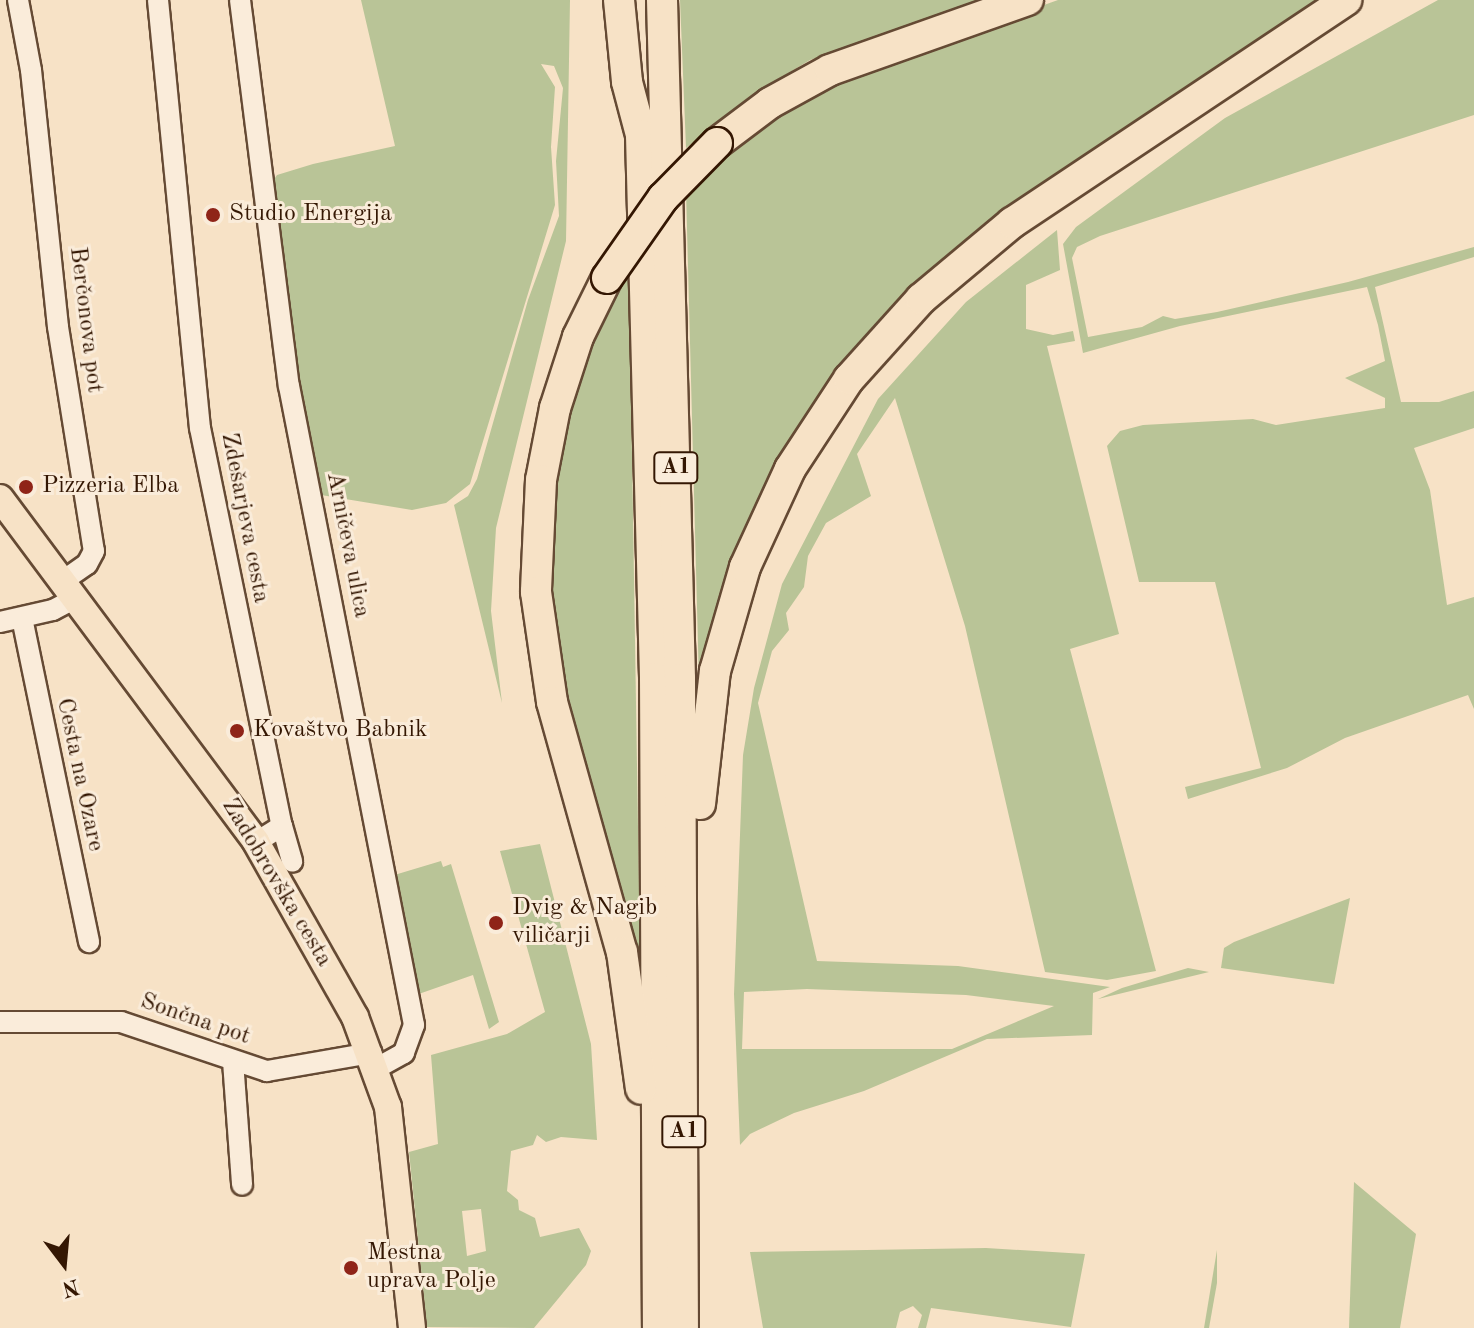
<!DOCTYPE html>
<html>
<head>
<meta charset="utf-8">
<style>
	body { margin:0 }
	#map { position:relative; width:1474px; height:1328px; overflow:hidden; background:#f7e2c6; font-family:"Old Standard TT",serif }
	div>[style] { position:absolute }
	[style*='--x'] { left:calc(var(--x)*1px); top:calc(var(--y)*1px); width:calc(var(--w)*1px); rotate:calc(var(--a)*1deg) }
	.green>* { inset:0; background:#b9c497 }
	.roads { filter:drop-shadow(2px 0 #654a34) drop-shadow(-2px 0 #654a34) drop-shadow(0 2px #654a34) drop-shadow(0 -2px #654a34) }
	.minor>* { height:20px; margin:-10px; padding:0 10px; transform-origin:10px; border-radius:10px; background:#faecda }
	.major>* { height:26px; margin:-13px; padding:0 13px; transform-origin:13px; border-radius:13px; background:#f7e2c6 }
	.highway>* { height:30px; margin:-15px; padding:0 15px; transform-origin:15px; border-radius:15px; background:#f7e2c6 }
	.bridges { filter:drop-shadow(2px 0 #341703) drop-shadow(-2px 0 #341703) drop-shadow(0 2px #341703) drop-shadow(0 -2px #341703) }
	.highway-bridge>* { height:30px; margin:-15px; padding:0 15px; transform-origin:15px; border-radius:15px; background:#f7e2c6 }
	.dots>* { width:22px; height:22px; translate:-50% -50%; box-sizing:border-box; border:4px solid #faecda; border-radius:50% }
	span { translate:-50% -50%; white-space:nowrap; text-align:center; line-height:1.15; -webkit-text-stroke:6px #faecda; paint-order:stroke }
	.shield-label span { padding:2px 6px; background:#faecda; border:2px solid; border-radius:6px; -webkit-text-stroke-width:0 }
	.shield-label { font-size:22px; color:#341703; font-weight:700 }
	.poi-label { font-size:24px; color:#341703 }
	.left { translate:0 -50%; text-align:left }
	.street-label { font-size:24px; color:#341703 }
	.north { position:absolute; left:24px; top:1224px; width:80px; height:80px; -webkit-text-stroke:6px #faecda; paint-order:stroke; rotate:164deg; font-size:22px; font-weight:700; line-height:32px; text-align:center; color:#341703 }
	.north::after { content:''; display:block; margin:auto; width:28px; height:36px; background:#341703; clip-path:polygon(50% 0,100% 100%,50% 72%,0 100%) }
</style>
</head>
<body>
<div id="map">
	<div class="green">
		<i style="clip-path:polygon(361px 0,570px 0,566px 241px,496px 528px,491px 611px,502px 703px,454px 505px,468px 496px,477px 479px,528px 300px,559px 216px,556px 161px,563px 88px,554px 66px,541px 64px,555px 87px,551px 147px,555px 205px,470px 484px,446px 503px,412px 510px,315px 494px,271px 184px,277px 175px,313px 164px,395px 146px)"></i>
		<i style="clip-path:polygon(680px 0,979px 0,810px 60px,749px 97px,686px 148px)"></i>
		<i style="clip-path:polygon(1058px 0,1328px 0,866px 342px,699px 683px,686px 191px,739px 141px,830px 82px)"></i>
		<i style="clip-path:polygon(1438px 0,1474px 0,1474px 115px,1100px 236px,1077px 247px,1072px 258px,1088px 337px,1142px 327px,1163px 316px,1175px 319px,1217px 312px,1348px 282px,1474px 247px,1474px 257px,1375px 287px,1401px 402px,1439px 402px,1474px 391px,1474px 428px,1414px 448px,1430px 490px,1447px 605px,1474px 597px,1474px 709px,1468px 695px,1345px 738px,1287px 768px,1188px 799px,1185px 787px,1261px 768px,1215px 582px,1139px 582px,1107px 446px,1120px 431px,1143px 425px,1253px 419px,1276px 425px,1385px 408px,1385px 398px,1345px 378px,1385px 361px,1378px 325px,1367px 287px,1180px 326px,1083px 353px,1063px 244px,1076px 227px,1225px 118px)"></i>
		<i style="clip-path:polygon(evenodd,1057px 230px,1060px 270px,1026px 285px,1026px 329px,1053px 335px,1073px 331px,1075px 341px,1047px 346px,1119px 634px,1070px 649px,1156px 971px,1107px 980px,1045px 972px,965px 626px,895px 398px,857px 454px,871px 496px,826px 523px,808px 556px,804px 587px,786px 613px,789px 630px,772px 651px,758px 703px,817px 961px,958px 966px,1110px 987px,1093px 993px,1092px 1035px,987px 1039px,864px 1091px,794px 1113px,750px 1134px,740px 1145px,734px 994px,743px 755px,754px 688px,782px 584px,878px 399px,966px 302px,1057px 230px,807px 989px,966px 995px,1054px 1006px,952px 1049px,742px 1049px,744px 992px,807px 989px)"></i>
		<i style="clip-path:polygon(629px 266px,639px 890px,640px 980px,550px 630px,548px 503px,578px 365px)"></i>
		<i style="clip-path:polygon(evenodd,540px 844px,591px 1044px,597px 1140px,561px 1137px,546px 1142px,537px 1135px,533px 1145px,511px 1151px,507px 1191px,518px 1200px,519px 1210px,535px 1218px,540px 1237px,579px 1228px,591px 1251px,586px 1265px,534px 1328px,427px 1327px,409px 1152px,438px 1144px,431px 1055px,507px 1034px,545px 1012px,500px 851px,540px 844px,481px 1209px,486px 1251px,467px 1256px,462px 1211px,481px 1209px)"></i>
		<i style="clip-path:polygon(441px 861px,443px 867px,451px 864px,499px 1022px,489px 1029px,473px 975px,413px 996px,391px 876px)"></i>
		<i style="clip-path:polygon(1350px 898px,1334px 984px,1221px 968px,1224px 948px,1234px 942px)"></i>
		<i style="clip-path:polygon(1188px 968px,1209px 972px,1098px 999px,1122px 988px)"></i>
		<i style="clip-path:polygon(1354px 1182px,1416px 1234px,1400px 1328px,1349px 1328px)"></i>
		<i style="clip-path:polygon(986px 1248px,1085px 1254px,1071px 1327px,931px 1308px,926px 1328px,918px 1328px,922px 1315px,913px 1306px,900px 1312px,896px 1328px,763px 1328px,750px 1252px)"></i>
		<i style="clip-path:polygon(1217px 1250px,1217px 1283px,1209px 1328px,1204px 1328px)"></i>
	</div>
	<div class="roads">
		<div class="minor">
			<i style="--x:18;--y:0;--w:71;--a:79.5"></i>
			<i style="--x:31;--y:70;--w:258;--a:84"></i>
			<i style="--x:58;--y:327;--w:227;--a:80.9"></i>
			<i style="--x:94;--y:551;--w:15;--a:118"></i>
			<i style="--x:87;--y:564;--w:32;--a:145"></i>
			<i style="--x:158;--y:0;--w:430;--a:84.4"></i>
			<i style="--x:200;--y:428;--w:406;--a:78.4"></i>
			<i style="--x:282;--y:826;--w:31;--a:148"></i>
			<i style="--x:240;--y:0;--w:389;--a:82.8"></i>
			<i style="--x:289;--y:386;--w:651;--a:78.93"></i>
			<i style="--x:414;--y:1025;--w:30;--a:110"></i>
			<i style="--x:404;--y:1053;--w:31;--a:151"></i>
			<i style="--x:22;--y:618;--w:331;--a:78.3"></i>
			<i style="--x:0;--y:622;--w:54;--a:-12.8"></i>
			<i style="--x:53;--y:610;--w:24;--a:-28"></i>
			<i style="--x:282;--y:826;--w:37;--a:74"></i>
			<i style="--x:0;--y:1022;--w:121;--a:0"></i>
			<i style="--x:121;--y:1022;--w:154;--a:18.6"></i>
			<i style="--x:267;--y:1071;--w:106;--a:-9.8"></i>
			<i style="--x:233;--y:1061;--w:124;--a:85.8"></i>
		</div>
		<div class="major">
			<i style="--x:0;--y:498;--w:429;--a:53.3"></i>
			<i style="--x:256;--y:842;--w:201;--a:60.5"></i>
			<i style="--x:355;--y:1017;--w:96;--a:69.9"></i>
			<i style="--x:388;--y:1107;--w:222;--a:83.8"></i>
		</div>
		<div class="highway">
			<i style="--x:619;--y:0;--w:82;--a:84.4"></i>
			<i style="--x:627;--y:82;--w:55;--a:75.2"></i>
			<i style="--x:641;--y:135;--w:543;--a:88.52"></i>
			<i style="--x:655;--y:678;--w:650;--a:89.74"></i>
			<i style="--x:662;--y:0;--w:679;--a:88.48"></i>
			<i style="--x:680;--y:679;--w:649;--a:89.74"></i>
			<i style="--x:717;--y:143;--w:66;--a:-37"></i>
			<i style="--x:770;--y:103;--w:68;--a:-28.8"></i>
			<i style="--x:830;--y:70;--w:210;--a:-19.5"></i>
			<i style="--x:607;--y:278;--w:66;--a:116.2"></i>
			<i style="--x:578;--y:337;--w:75;--a:107.9"></i>
			<i style="--x:555;--y:408;--w:73;--a:101"></i>
			<i style="--x:541;--y:480;--w:112;--a:92.6"></i>
			<i style="--x:536;--y:592;--w:111;--a:81.7"></i>
			<i style="--x:552;--y:702;--w:260;--a:74.4"></i>
			<i style="--x:622;--y:952;--w:138;--a:82.1"></i>
			<i style="--x:700;--y:804;--w:134;--a:-83.6"></i>
			<i style="--x:715;--y:671;--w:108;--a:-73.9"></i>
			<i style="--x:745;--y:567;--w:108;--a:-65.3"></i>
			<i style="--x:790;--y:469;--w:108;--a:-56.8"></i>
			<i style="--x:849;--y:379;--w:108;--a:-48"></i>
			<i style="--x:921;--y:299;--w:119;--a:-39.9"></i>
			<i style="--x:1012;--y:223;--w:402;--a:-33.7"></i>
		</div>
	</div>
	<div class="bridges">
		<div class="highway-bridge">
			<i style="--x:607;--y:278;--w:98;--a:-55"></i>
			<i style="--x:663;--y:198;--w:77;--a:-45.5"></i>
		</div>
	</div>
	<div class="dots">
		<i style="left:213px;top:215px;background:#8f2418"></i>
		<i style="left:26px;top:487px;background:#8f2418"></i>
		<i style="left:237px;top:731px;background:#8f2418"></i>
		<i style="left:496px;top:923px;background:#8f2418"></i>
		<i style="left:351px;top:1268px;background:#8f2418"></i>
	</div>
	<div class="shield-label">
		<span style="left:676px;top:468px">A1</span>
		<span style="left:684px;top:1132px">A1</span>
	</div>
	<div class="poi-label">
		<span class="left" style="left:229px;top:215px">Studio Energija</span>
		<span class="left" style="left:42px;top:487px">Pizzeria Elba</span>
		<span class="left" style="left:253px;top:731px">Kovaštvo Babnik</span>
		<span class="left" style="left:512px;top:923px">Dvig &amp; Nagib<br>viličarji</span>
		<span class="left" style="left:367px;top:1268px">Mestna<br>uprava Polje</span>
	</div>
	<div class="street-label">
		<span style="left:85px;top:320px;rotate:83deg">Berčonova pot</span>
		<span style="left:244px;top:518px;rotate:79deg">Zdešarjeva cesta</span>
		<span style="left:347px;top:545px;rotate:79deg">Arničeva ulica</span>
		<span style="left:79px;top:775px;rotate:78deg">Cesta na Ozare</span>
		<span style="left:276px;top:883px;rotate:59deg">Zadobrovška cesta</span>
		<span style="left:195px;top:1020px;rotate:19deg">Sončna pot</span>
	</div>
	<div class="north">N</div>
</div>
</body>
</html>
